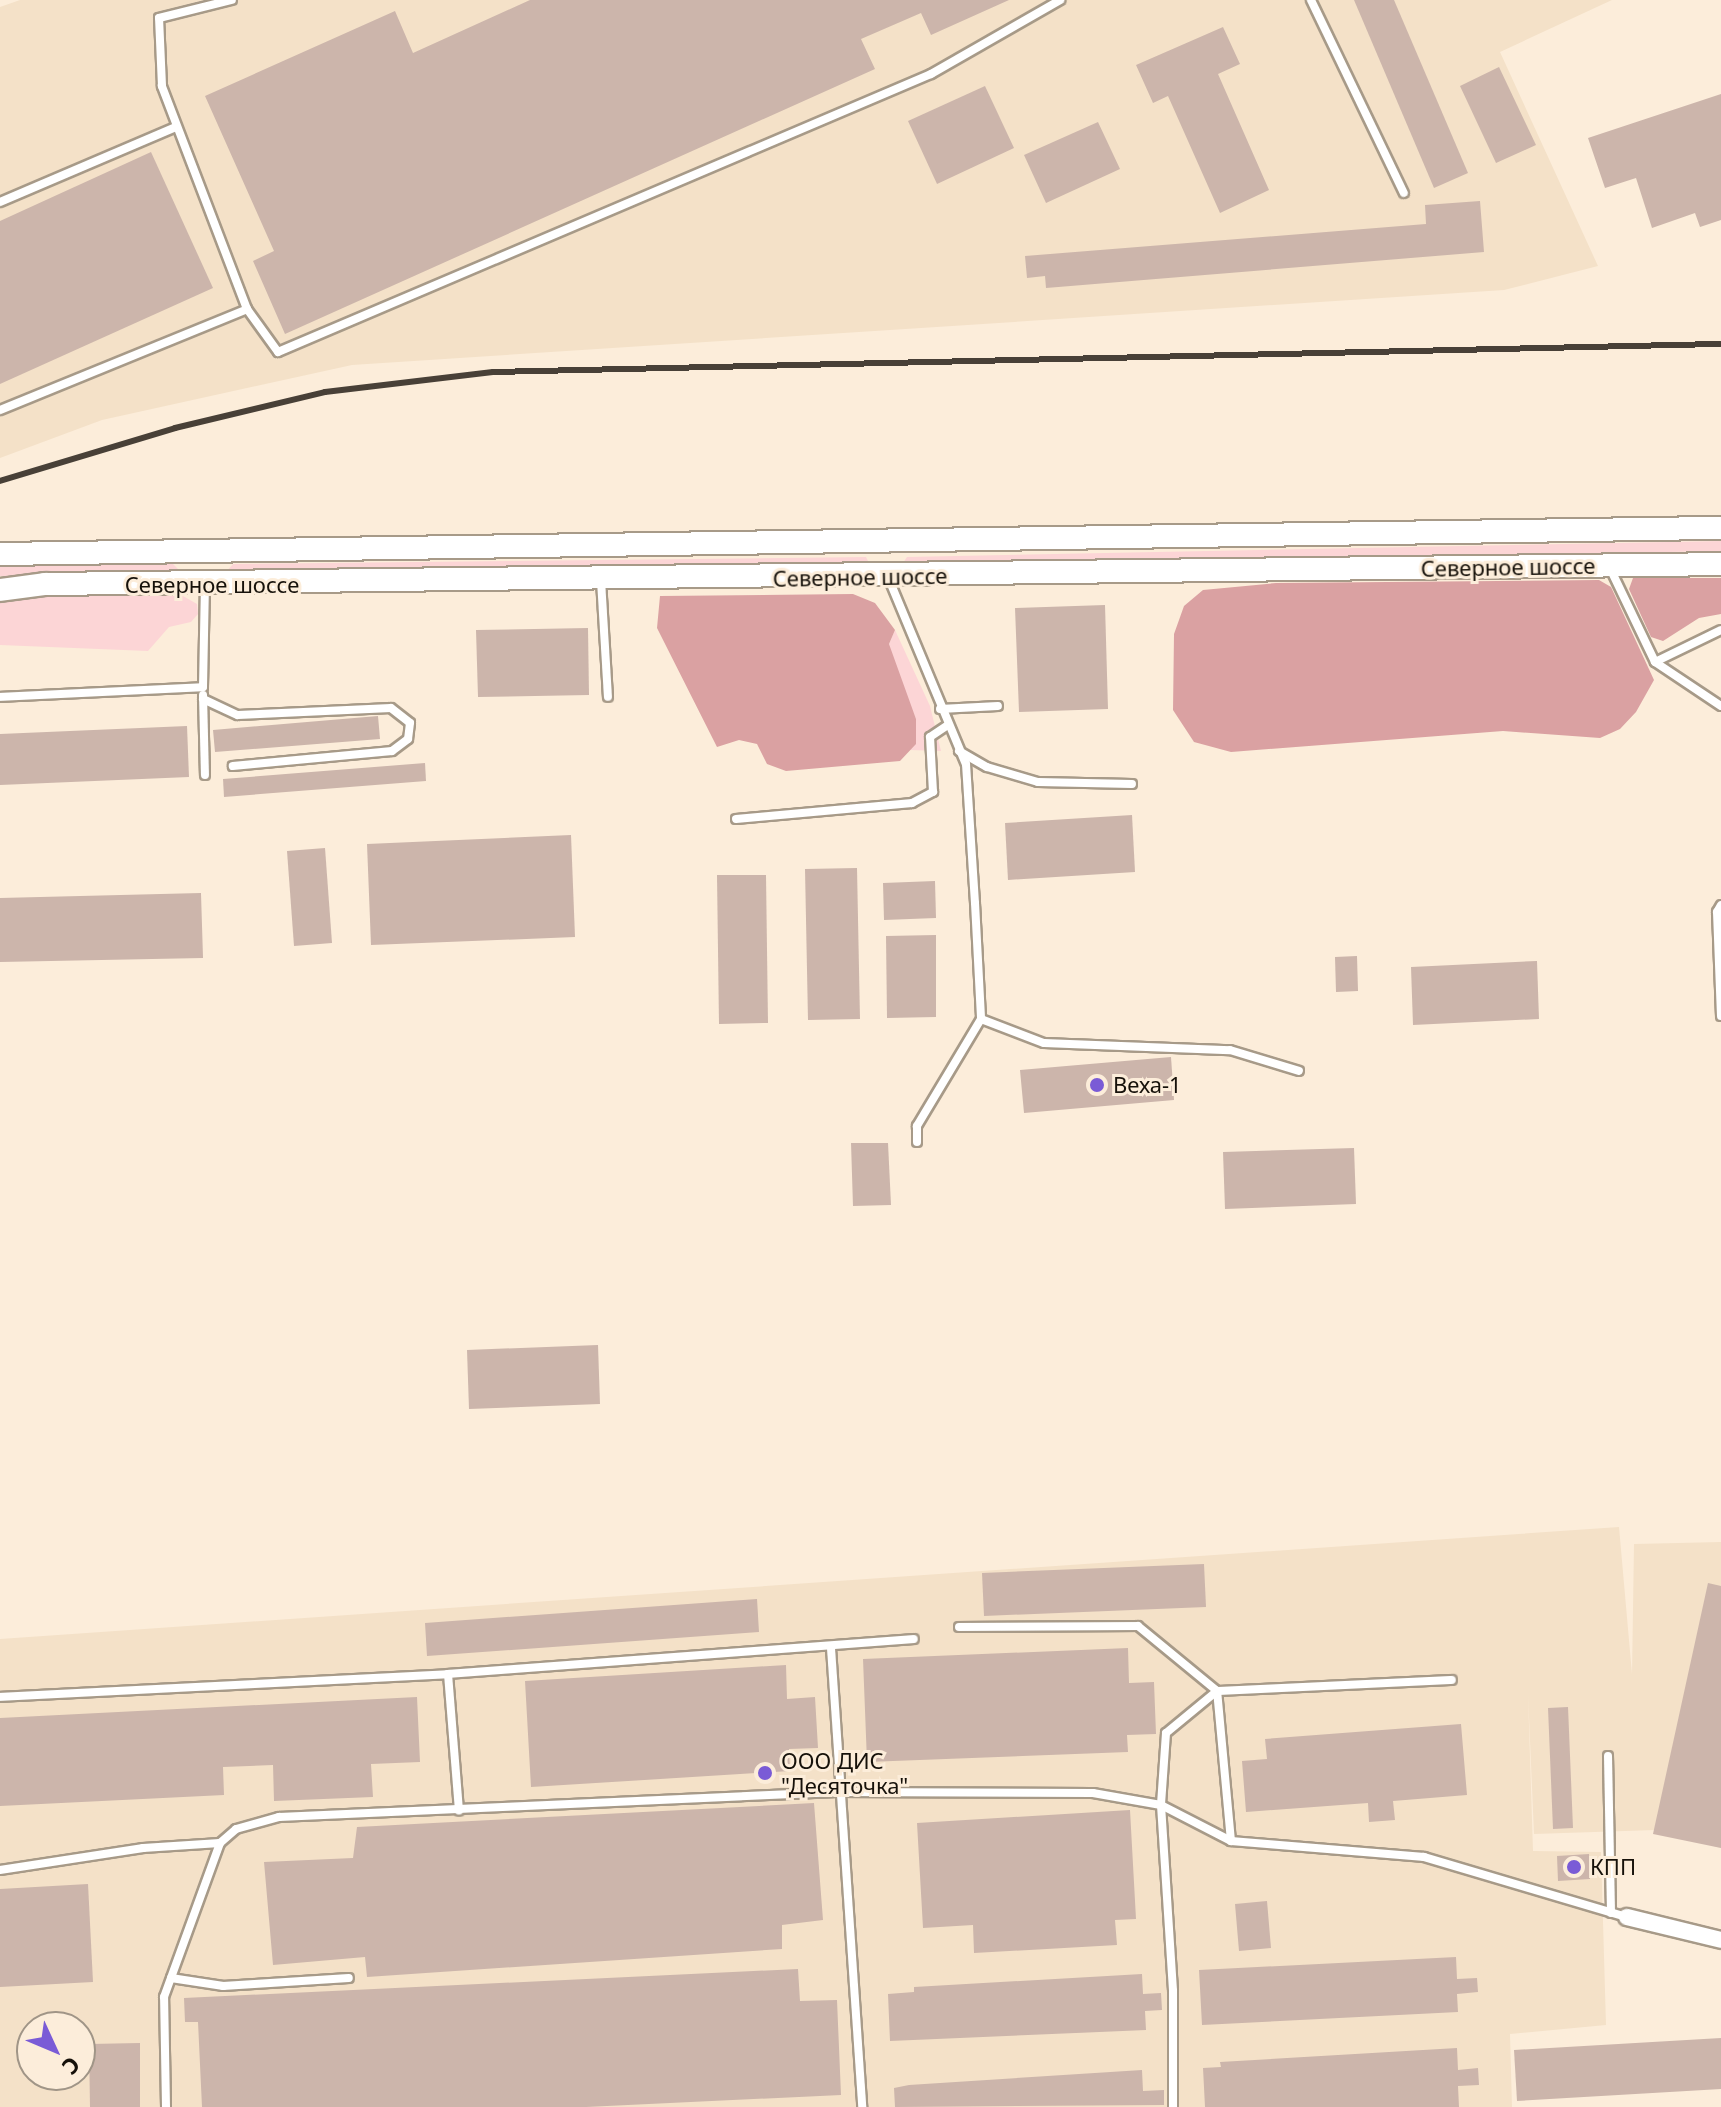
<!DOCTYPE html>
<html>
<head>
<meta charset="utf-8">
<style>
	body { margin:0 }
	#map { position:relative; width:1721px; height:2107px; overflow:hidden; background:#fcedda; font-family:"Noto Sans",sans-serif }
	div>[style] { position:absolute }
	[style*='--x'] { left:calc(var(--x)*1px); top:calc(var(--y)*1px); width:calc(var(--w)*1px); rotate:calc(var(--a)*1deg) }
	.built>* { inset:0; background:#f4e1c8 }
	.green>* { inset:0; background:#fcd5d6 }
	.forest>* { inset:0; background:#daa1a2 }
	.building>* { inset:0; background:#ccb5ab }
	.roads { filter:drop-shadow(2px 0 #a79a88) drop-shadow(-2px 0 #a79a88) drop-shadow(0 2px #a79a88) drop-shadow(0 -2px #a79a88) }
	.lane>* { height:8px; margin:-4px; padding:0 4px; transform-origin:4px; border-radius:4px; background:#fff }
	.street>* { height:16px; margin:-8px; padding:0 8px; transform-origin:8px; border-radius:8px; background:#fff }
	.secondary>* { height:22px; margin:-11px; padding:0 11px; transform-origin:11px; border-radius:11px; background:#fff }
	.rail>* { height:6px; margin:-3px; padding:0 3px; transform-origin:3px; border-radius:3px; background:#484037 }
	.dots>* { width:22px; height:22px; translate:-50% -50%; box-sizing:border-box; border:4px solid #fcedda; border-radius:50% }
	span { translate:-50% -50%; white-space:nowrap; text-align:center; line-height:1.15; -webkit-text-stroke:6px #fcedda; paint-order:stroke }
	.street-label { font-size:22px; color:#16110a }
	.poi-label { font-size:22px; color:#16110a }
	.left { translate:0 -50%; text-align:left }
	.north { position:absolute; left:16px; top:2011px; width:80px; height:80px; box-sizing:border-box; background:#fcedda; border:2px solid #a09587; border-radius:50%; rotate:134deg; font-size:22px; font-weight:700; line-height:32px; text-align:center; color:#16110a }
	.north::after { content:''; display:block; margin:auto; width:28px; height:36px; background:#7a5bd6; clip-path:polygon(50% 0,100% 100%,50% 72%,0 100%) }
</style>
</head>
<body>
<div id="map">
	<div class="built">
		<i style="clip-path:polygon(20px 0,1612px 0,1500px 52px,1598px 266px,1504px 290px,352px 365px,102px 420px,0 458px,0 7px)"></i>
		<i style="clip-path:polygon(evenodd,1619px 1527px,1632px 1674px,1634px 1544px,1721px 1542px,1721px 1848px,1655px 1830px,1534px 1834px,1528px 1694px,1533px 1851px,1601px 1852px,1606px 2025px,1510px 2034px,1512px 2107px,0 2107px,0 1639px,1619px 1527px,32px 2027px,80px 2027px,80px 2075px,32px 2075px,32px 2027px)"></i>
	</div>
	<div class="green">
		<i style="clip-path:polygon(1721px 541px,1721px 551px,906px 567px,903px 563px,907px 557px)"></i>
		<i style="clip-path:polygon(866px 557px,870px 565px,226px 572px,233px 564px)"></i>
		<i style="clip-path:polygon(46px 562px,173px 564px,178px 569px,173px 575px,0 576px,0 565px)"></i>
		<i style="clip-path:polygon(28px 595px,183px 596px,197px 604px,198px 614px,191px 622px,169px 627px,148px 651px,0 645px,0 601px)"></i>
		<i style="clip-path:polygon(895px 630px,930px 706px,941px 751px,910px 750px,916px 743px,916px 719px,894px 666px,889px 644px)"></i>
	</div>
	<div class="forest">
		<i style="clip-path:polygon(1633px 578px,1721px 578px,1721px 614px,1699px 618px,1663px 641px,1651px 637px,1629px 589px)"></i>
		<i style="clip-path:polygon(1599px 580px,1611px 587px,1654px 680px,1636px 712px,1620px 729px,1600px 738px,1503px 731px,1231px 752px,1194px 742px,1173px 710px,1174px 634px,1184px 606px,1203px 590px,1276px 583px)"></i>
		<i style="clip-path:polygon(853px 594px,875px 603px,895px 630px,889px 644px,916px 719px,916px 744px,900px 761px,786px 771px,767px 764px,757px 744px,739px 740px,717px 747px,657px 628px,660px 596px)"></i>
	</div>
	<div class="building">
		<i style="clip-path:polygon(530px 0,1009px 0,931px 35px,921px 13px,861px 39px,875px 69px,285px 334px,253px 261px,274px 251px,205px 96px,395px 11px,413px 53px)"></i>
		<i style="clip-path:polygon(1354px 0,1394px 0,1468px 173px,1434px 188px)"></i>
		<i style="clip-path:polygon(1223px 27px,1240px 64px,1218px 74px,1269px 190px,1220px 213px,1168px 96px,1153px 103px,1136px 65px)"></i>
		<i style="clip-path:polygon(1499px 67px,1536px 145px,1496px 163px,1460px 86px)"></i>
		<i style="clip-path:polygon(985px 86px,1014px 148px,937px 184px,908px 121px)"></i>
		<i style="clip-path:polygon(1721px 94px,1721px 220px,1700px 227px,1695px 213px,1652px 228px,1636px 178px,1605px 188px,1588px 138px)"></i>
		<i style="clip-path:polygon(1098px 122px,1120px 169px,1046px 203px,1024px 155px)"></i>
		<i style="clip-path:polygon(151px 152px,213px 288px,0 384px,0 221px)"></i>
		<i style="clip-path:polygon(1480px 201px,1484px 252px,1046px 288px,1045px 276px,1027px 278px,1025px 256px,1426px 224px,1425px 205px)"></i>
		<i style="clip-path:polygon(1105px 605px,1108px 709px,1019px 712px,1015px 608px)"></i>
		<i style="clip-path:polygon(588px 628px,589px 695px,478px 697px,476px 630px)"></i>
		<i style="clip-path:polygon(378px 716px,380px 739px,215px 752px,213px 730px)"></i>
		<i style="clip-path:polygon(187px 726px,189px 777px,0 785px,0 734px)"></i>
		<i style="clip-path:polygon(425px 763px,426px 781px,224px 797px,223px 779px)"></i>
		<i style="clip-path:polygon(1132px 815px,1135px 872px,1008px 880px,1005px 823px)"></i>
		<i style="clip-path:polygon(571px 835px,575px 937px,371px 945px,367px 844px)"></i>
		<i style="clip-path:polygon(325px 848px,332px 943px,294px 946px,287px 851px)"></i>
		<i style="clip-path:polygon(857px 868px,860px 1019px,808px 1020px,805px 869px)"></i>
		<i style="clip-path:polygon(717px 875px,766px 875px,768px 1023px,719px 1024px)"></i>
		<i style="clip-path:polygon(935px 881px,936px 918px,884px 920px,883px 883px)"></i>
		<i style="clip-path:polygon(201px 893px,203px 958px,0 962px,0 898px)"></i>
		<i style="clip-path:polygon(936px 935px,936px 1017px,887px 1018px,886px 936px)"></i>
		<i style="clip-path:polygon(1357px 956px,1358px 991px,1336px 992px,1335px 957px)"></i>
		<i style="clip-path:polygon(1537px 961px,1539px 1019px,1413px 1025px,1411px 967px)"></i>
		<i style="clip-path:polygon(1171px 1057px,1174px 1100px,1024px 1113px,1020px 1070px)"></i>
		<i style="clip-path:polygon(851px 1143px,888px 1143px,891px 1205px,853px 1206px)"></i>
		<i style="clip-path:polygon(1354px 1148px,1356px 1204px,1225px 1209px,1223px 1152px)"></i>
		<i style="clip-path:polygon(598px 1345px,600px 1404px,469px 1409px,467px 1350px)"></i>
		<i style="clip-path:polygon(1204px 1564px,1206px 1607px,984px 1616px,982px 1573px)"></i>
		<i style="clip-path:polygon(1708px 1583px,1721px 1586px,1721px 1848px,1653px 1834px)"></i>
		<i style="clip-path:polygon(757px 1599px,759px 1632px,427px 1656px,425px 1623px)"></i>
		<i style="clip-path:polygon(1128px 1648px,1129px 1683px,1154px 1682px,1156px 1734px,1127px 1735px,1128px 1752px,867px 1762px,863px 1659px)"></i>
		<i style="clip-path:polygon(786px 1665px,787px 1699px,815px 1697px,818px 1748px,789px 1749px,790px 1771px,531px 1787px,525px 1681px)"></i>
		<i style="clip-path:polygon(417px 1697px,420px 1762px,371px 1764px,373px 1797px,274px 1801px,273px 1765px,223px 1767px,224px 1795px,0 1806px,0 1718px)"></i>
		<i style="clip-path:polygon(1568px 1707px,1573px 1828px,1553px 1829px,1548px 1708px)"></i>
		<i style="clip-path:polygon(1461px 1724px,1467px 1795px,1393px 1801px,1395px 1820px,1369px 1822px,1368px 1803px,1246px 1812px,1242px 1761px,1267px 1759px,1265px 1739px)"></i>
		<i style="clip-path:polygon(814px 1803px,823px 1920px,782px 1925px,782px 1949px,367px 1977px,365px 1957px,273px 1965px,264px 1862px,353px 1858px,357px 1827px)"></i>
		<i style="clip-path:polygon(1130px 1810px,1136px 1919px,1115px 1920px,1117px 1945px,974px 1953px,973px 1925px,923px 1928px,917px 1823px)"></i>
		<i style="clip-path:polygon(1589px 1854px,1590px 1879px,1558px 1881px,1557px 1856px)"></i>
		<i style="clip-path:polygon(88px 1884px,93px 1982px,0 1987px,0 1889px)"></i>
		<i style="clip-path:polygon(1267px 1901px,1271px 1948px,1239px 1951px,1235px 1904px)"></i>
		<i style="clip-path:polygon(1456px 1957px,1457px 1979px,1477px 1978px,1478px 1992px,1457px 1994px,1458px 2012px,1202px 2025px,1199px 1970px)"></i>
		<i style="clip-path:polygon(798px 1969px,800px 2001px,837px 2000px,841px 2095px,586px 2107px,202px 2107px,198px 2022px,185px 2022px,184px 1998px)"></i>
		<i style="clip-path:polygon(1142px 1974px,1143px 1994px,1161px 1993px,1162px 2010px,1145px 2011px,1146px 2030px,890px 2041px,888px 1994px,914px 1992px,914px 1987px)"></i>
		<i style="clip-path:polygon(1721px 2038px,1721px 2089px,1517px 2101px,1514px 2050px)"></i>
		<i style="clip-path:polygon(140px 2043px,140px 2107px,90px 2107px,89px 2044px)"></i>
		<i style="clip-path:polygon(1457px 2048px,1458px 2070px,1478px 2068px,1479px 2085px,1458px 2086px,1459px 2107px,1205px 2107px,1203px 2068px,1221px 2067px,1220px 2062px)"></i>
		<i style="clip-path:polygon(1142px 2070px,1143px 2091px,1164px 2090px,1164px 2105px,895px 2107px,894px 2088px,909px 2085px)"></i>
	</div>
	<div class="roads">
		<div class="lane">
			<i style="--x:1311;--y:0;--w:214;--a:64.3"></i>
			<i style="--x:0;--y:202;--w:191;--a:-23.1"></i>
			<i style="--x:247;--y:309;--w:53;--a:54.2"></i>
			<i style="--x:278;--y:352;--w:710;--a:-23.06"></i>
			<i style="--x:931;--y:74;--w:149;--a:-29.8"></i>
			<i style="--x:0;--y:410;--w:267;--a:-22.2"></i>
			<i style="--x:247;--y:309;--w:239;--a:-110.9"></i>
			<i style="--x:162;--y:86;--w:68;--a:-92.5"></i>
			<i style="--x:159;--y:18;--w:75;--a:-13.9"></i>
			<i style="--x:1609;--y:566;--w:106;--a:64.4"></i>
			<i style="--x:1655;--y:662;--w:79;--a:33.7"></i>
			<i style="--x:888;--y:577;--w:203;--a:67.4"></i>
			<i style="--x:966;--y:764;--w:139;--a:86.3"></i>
			<i style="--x:975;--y:903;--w:116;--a:87"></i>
			<i style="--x:981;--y:1019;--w:125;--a:120.9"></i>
			<i style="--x:917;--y:1126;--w:16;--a:90"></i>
			<i style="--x:601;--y:580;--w:117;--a:86.6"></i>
			<i style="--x:1655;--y:662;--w:73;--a:-25.9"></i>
			<i style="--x:203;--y:695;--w:80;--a:88.6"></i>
			<i style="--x:0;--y:697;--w:203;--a:-2.8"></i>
			<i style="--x:203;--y:687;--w:101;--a:-88.9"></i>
			<i style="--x:203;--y:699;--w:38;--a:25"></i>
			<i style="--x:238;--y:715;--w:153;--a:-2.6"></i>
			<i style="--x:391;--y:708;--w:24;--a:38"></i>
			<i style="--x:410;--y:723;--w:16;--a:97"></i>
			<i style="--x:408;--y:739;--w:20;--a:143"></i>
			<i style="--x:392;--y:751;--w:160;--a:174.6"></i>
			<i style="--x:940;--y:709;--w:58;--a:-3"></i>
			<i style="--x:959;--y:751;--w:32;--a:30"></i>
			<i style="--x:987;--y:767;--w:53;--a:16.4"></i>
			<i style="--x:1038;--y:782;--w:94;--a:1.2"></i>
			<i style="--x:736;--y:819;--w:177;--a:-5.2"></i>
			<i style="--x:912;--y:803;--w:24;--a:-28"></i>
			<i style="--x:933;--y:792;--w:55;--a:-93.1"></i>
			<i style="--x:930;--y:737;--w:22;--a:-34"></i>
			<i style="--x:1721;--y:1016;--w:104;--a:-92.2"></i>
			<i style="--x:1717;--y:912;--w:8;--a:-60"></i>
			<i style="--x:981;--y:1019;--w:67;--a:20.9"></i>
			<i style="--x:1044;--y:1043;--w:186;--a:2.2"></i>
			<i style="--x:1230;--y:1050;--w:72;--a:16.9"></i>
			<i style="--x:959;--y:1627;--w:179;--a:-0.3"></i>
			<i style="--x:1138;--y:1626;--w:102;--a:39.4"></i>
			<i style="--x:1217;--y:1691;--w:66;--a:140.5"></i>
			<i style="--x:1166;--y:1733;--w:72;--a:94"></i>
			<i style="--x:1161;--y:1805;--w:186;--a:86.3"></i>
			<i style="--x:1173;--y:1991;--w:116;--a:90"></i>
			<i style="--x:831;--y:1648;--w:460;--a:86.1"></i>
			<i style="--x:448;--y:1674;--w:137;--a:85.4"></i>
			<i style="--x:0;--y:1697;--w:449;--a:-2.9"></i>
			<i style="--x:448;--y:1674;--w:467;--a:-4.3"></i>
			<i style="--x:1608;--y:1756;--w:157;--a:88.9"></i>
			<i style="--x:1231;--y:1841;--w:151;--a:-95.3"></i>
			<i style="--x:1217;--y:1691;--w:235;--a:-2.7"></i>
			<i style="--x:0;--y:1870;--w:145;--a:-8.7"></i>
			<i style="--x:143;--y:1848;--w:77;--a:-3.7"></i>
			<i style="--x:171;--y:1978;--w:53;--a:8.7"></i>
			<i style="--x:223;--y:1986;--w:126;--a:-3.6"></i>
			<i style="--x:166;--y:2107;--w:110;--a:-91"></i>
			<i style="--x:164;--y:1997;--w:164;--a:-70"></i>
			<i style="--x:220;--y:1843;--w:21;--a:-41"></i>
			<i style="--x:236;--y:1829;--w:45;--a:-15.6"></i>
			<i style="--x:279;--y:1817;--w:559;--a:-2.57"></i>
			<i style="--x:837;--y:1792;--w:256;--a:0.2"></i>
			<i style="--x:1093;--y:1793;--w:69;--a:10"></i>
			<i style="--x:1161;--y:1805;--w:79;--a:27.2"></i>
			<i style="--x:1231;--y:1841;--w:194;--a:4.7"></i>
			<i style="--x:1424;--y:1857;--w:212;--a:16.5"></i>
		</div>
		<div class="street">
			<i style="--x:1627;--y:1917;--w:97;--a:13.7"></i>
		</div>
		<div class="secondary">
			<i style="--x:0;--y:554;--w:1721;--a:-0.87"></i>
			<i style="--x:0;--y:590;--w:45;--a:-7.6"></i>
			<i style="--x:45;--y:584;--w:1676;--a:-0.68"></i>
		</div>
	</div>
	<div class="rail">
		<i style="--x:0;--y:481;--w:183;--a:-16.8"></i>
		<i style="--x:175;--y:428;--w:154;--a:-13.5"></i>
		<i style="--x:325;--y:392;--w:169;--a:-6.8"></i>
		<i style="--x:493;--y:372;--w:1228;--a:-1.31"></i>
	</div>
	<div class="dots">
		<i style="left:1097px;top:1085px;background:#7a5bd6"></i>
		<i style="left:765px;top:1773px;background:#7a5bd6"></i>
		<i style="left:1574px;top:1867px;background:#7a5bd6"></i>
	</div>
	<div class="street-label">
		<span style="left:1508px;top:567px;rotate:-1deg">Северное шоссе</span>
		<span style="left:860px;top:577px;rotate:-1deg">Северное шоссе</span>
		<span style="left:212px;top:585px">Северное шоссе</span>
	</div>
	<div class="poi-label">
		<span class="left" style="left:1113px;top:1085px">Веха-1</span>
		<span class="left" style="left:781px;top:1773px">ООО ДИС<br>"Десяточка"</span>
		<span class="left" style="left:1590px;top:1867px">КПП</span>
	</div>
	<div class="north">С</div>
</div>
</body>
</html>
